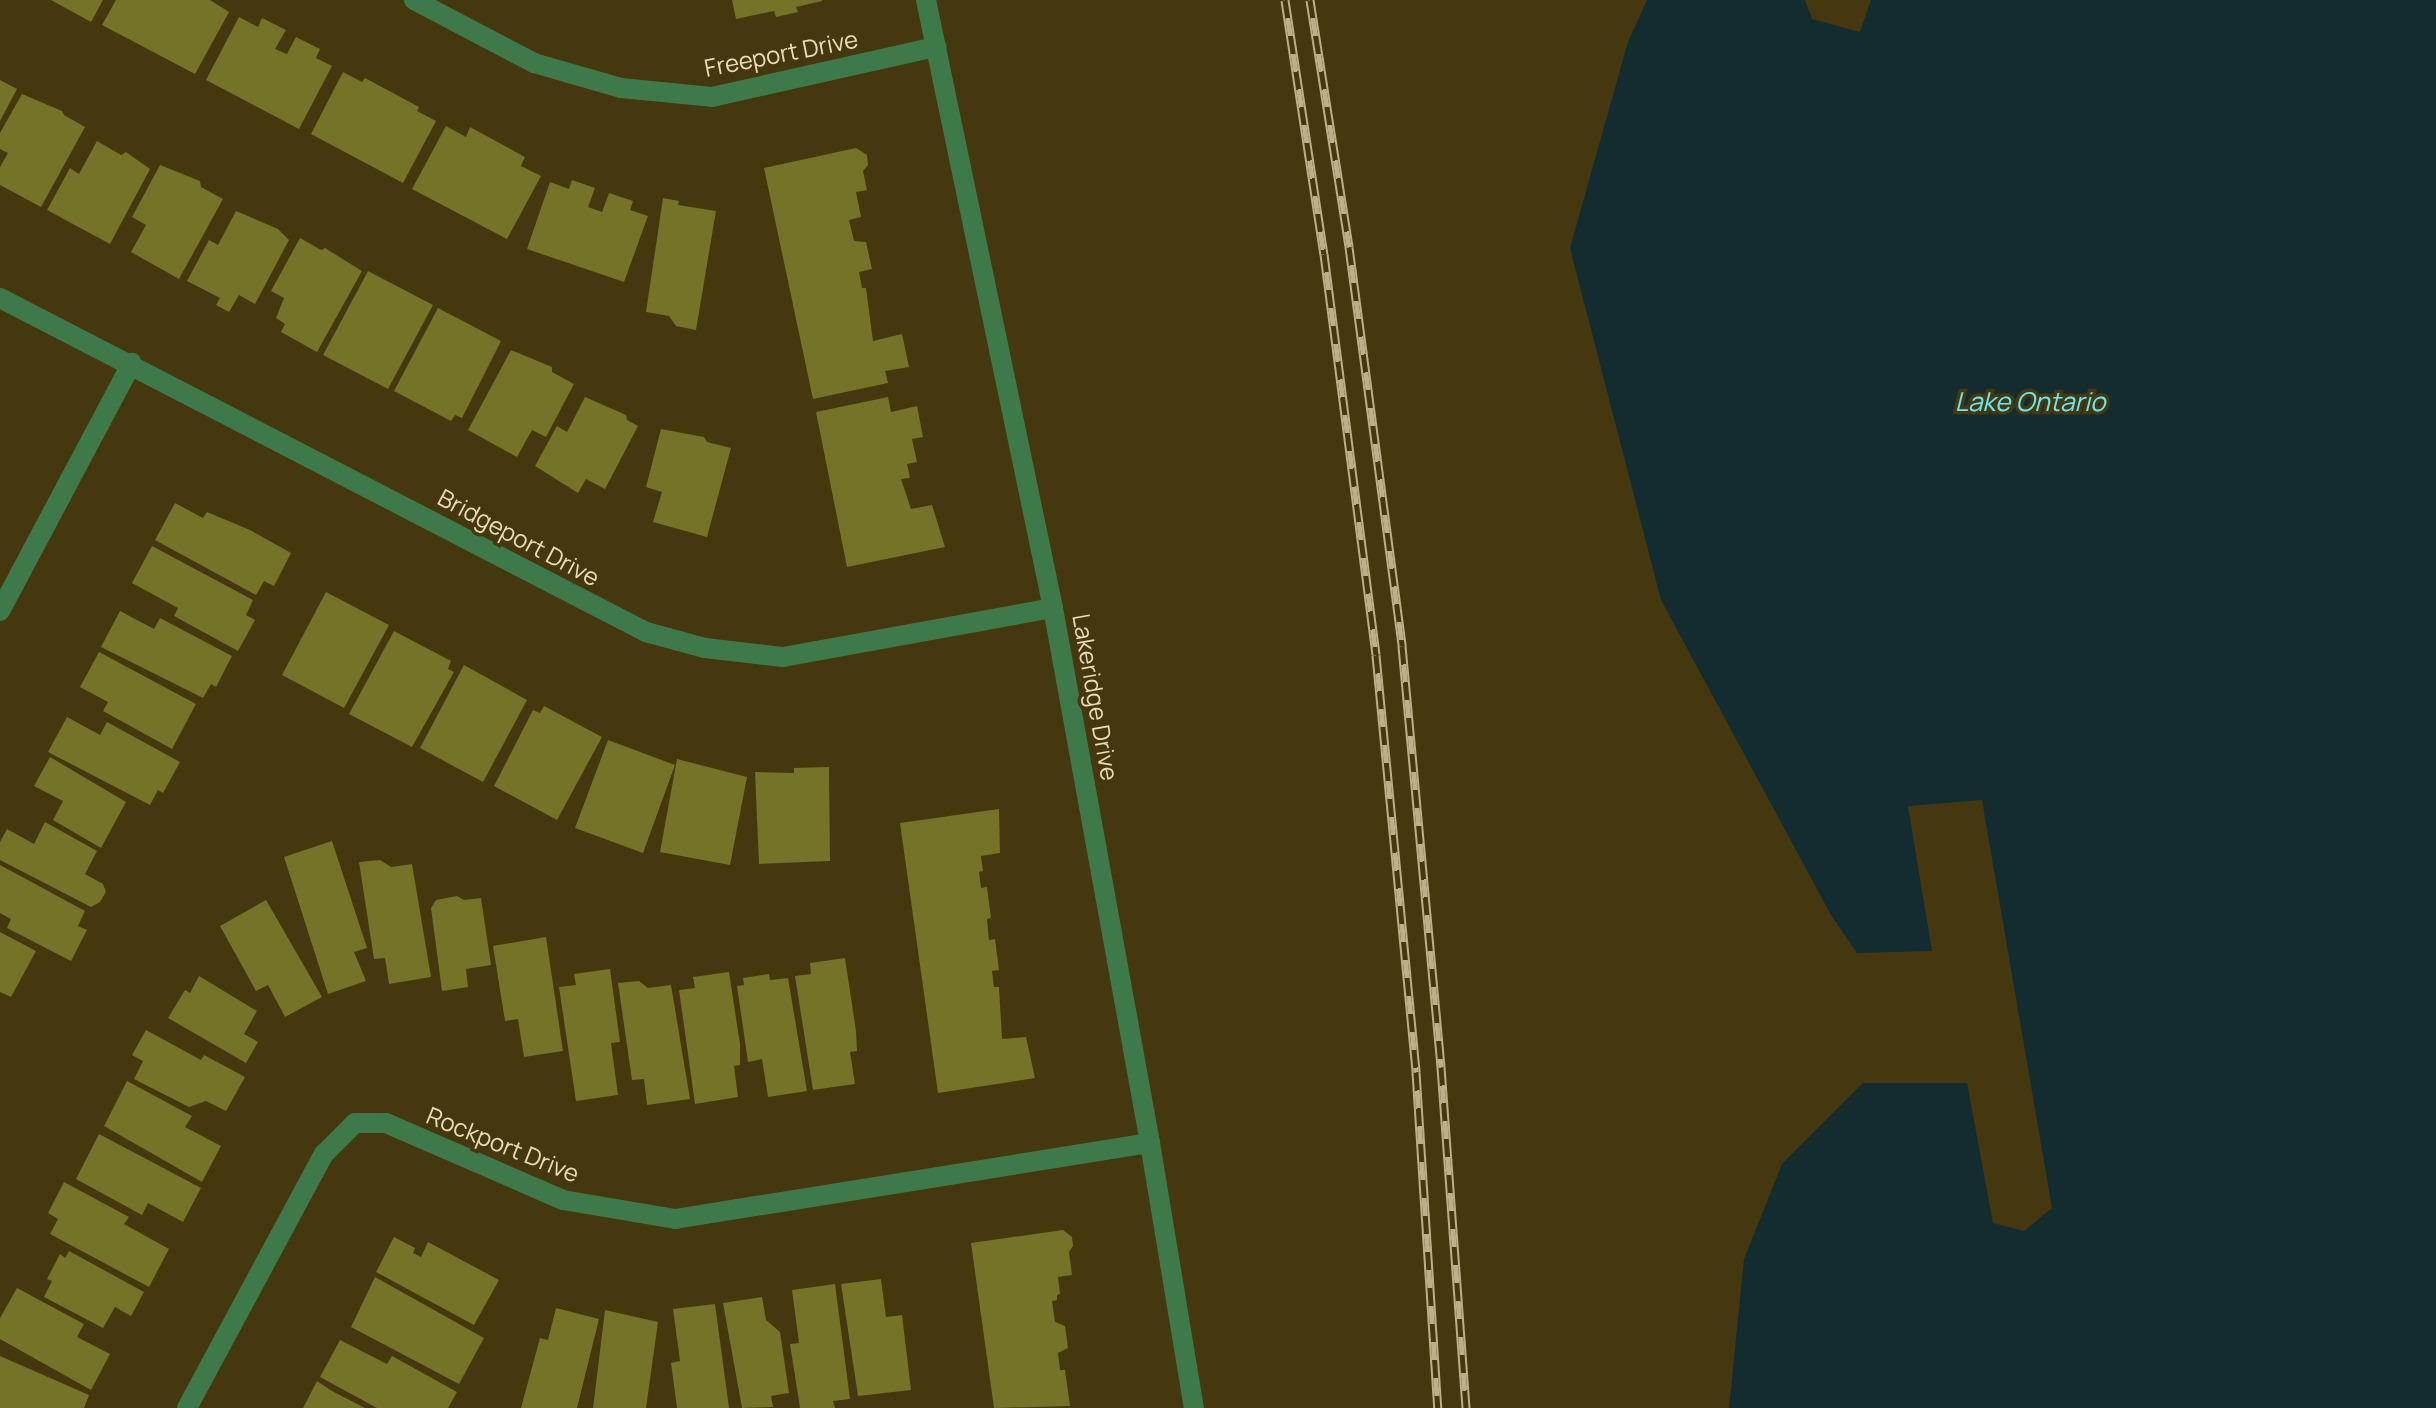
<!DOCTYPE html>
<html>
<head>
<meta charset="utf-8">
<style>
	body { margin:0 }
	#map { position:relative; width:2436px; height:1408px; overflow:hidden; background:#45370e; font-family:Manrope,sans-serif }
	div>[style] { position:absolute }
	[style*='--x'] { left:calc(var(--x)*1px); top:calc(var(--y)*1px); width:calc(var(--w)*1px); rotate:calc(var(--a)*1deg) }
	.water>* { inset:0; background:#122c30 }
	.building>* { inset:0; background:#747328 }
	.minor>* { height:20px; margin:-10px; padding:0 10px; transform-origin:10px; border-radius:10px; background:#3e7a49 }
	.rail>* { height:9px; margin-top:-4.5px; transform-origin:0; background:repeating-linear-gradient(90deg,#45370e 0 18px,#bdaf8a 0 36px); box-sizing:border-box; border-block:2px solid #bdaf8a }
	span { translate:-50% -50%; white-space:nowrap; text-align:center; line-height:1.15; -webkit-text-stroke:7px #45370e; paint-order:stroke }
	.street-label { font-size:24px; color:#eadcb8 }
	.water-label { font-size:26px; color:#68e7f9; font-style:italic }
</style>
</head>
<body>
<div id="map">
	<div class="water">
		<i style="clip-path:polygon(1647px 0,1805px 0,1812px 19px,1860px 32px,1871px 0,2436px 0,2436px 1408px,1729px 1408px,1744px 1259px,1782px 1164px,1863px 1083px,1967px 1083px,1993px 1223px,2024px 1231px,2052px 1208px,1982px 800px,1908px 806px,1932px 951px,1857px 953px,1831px 915px,1661px 600px,1570px 248px,1628px 42px)"></i>
	</div>
	<div class="building">
		<i style="clip-path:polygon(51px 0,103px 0,91px 22px)"></i>
		<i style="clip-path:polygon(116px 0,210px 0,229px 12px,195px 74px,102px 25px)"></i>
		<i style="clip-path:polygon(732px 0,822px 0,822px 1px,796px 7px,798px 12px,776px 17px,774px 11px,736px 19px)"></i>
		<i style="clip-path:polygon(239px 17px,258px 27px,262px 18px,286px 30px,275px 49px,287px 54px,296px 37px,320px 49px,316px 58px,332px 66px,299px 129px,206px 80px)"></i>
		<i style="clip-path:polygon(343px 72px,362px 82px,365px 78px,419px 107px,417px 111px,436px 121px,403px 183px,311px 134px)"></i>
		<i style="clip-path:polygon(0 80px,17px 89px,0 121px)"></i>
		<i style="clip-path:polygon(22px 94px,62px 111px,64px 115px,85px 127px,41px 207px,0 185px,0 167px,8px 153px,0 149px,0 133px)"></i>
		<i style="clip-path:polygon(446px 126px,466px 137px,470px 127px,525px 157px,521px 166px,541px 176px,507px 239px,412px 189px)"></i>
		<i style="clip-path:polygon(97px 141px,121px 155px,126px 152px,150px 169px,110px 244px,47px 210px,70px 168px,79px 174px)"></i>
		<i style="clip-path:polygon(856px 148px,867px 155px,868px 165px,863px 171px,867px 190px,856px 192px,861px 217px,849px 220px,854px 241px,866px 242px,872px 269px,859px 272px,862px 288px,866px 288px,873px 341px,902px 334px,909px 367px,885px 371px,888px 383px,813px 399px,764px 168px)"></i>
		<i style="clip-path:polygon(160px 165px,200px 181px,201px 187px,223px 199px,179px 279px,131px 252px,146px 225px,132px 217px)"></i>
		<i style="clip-path:polygon(572px 180px,595px 188px,588px 207px,602px 212px,609px 193px,633px 201px,630px 210px,648px 216px,624px 282px,527px 249px,550px 182px,569px 189px)"></i>
		<i style="clip-path:polygon(663px 198px,679px 201px,678px 205px,716px 211px,696px 330px,676px 326px,669px 316px,646px 312px)"></i>
		<i style="clip-path:polygon(236px 211px,278px 229px,289px 240px,255px 304px,239px 295px,229px 312px,216px 305px,220px 298px,187px 281px,209px 240px,218px 245px)"></i>
		<i style="clip-path:polygon(300px 238px,321px 250px,325px 248px,362px 271px,317px 352px,281px 332px,285px 324px,276px 318px,284px 298px,271px 291px)"></i>
		<i style="clip-path:polygon(368px 271px,433px 305px,388px 389px,323px 355px)"></i>
		<i style="clip-path:polygon(438px 308px,501px 341px,462px 418px,455px 415px,451px 421px,394px 391px)"></i>
		<i style="clip-path:polygon(511px 350px,552px 367px,552px 372px,574px 384px,546px 437px,532px 430px,517px 457px,468px 430px)"></i>
		<i style="clip-path:polygon(585px 397px,626px 415px,627px 420px,638px 426px,605px 489px,586px 479px,578px 493px,535px 466px,557px 426px,567px 432px)"></i>
		<i style="clip-path:polygon(888px 397px,891px 412px,917px 406px,923px 437px,912px 439px,917px 462px,907px 464px,910px 478px,901px 479px,911px 509px,932px 505px,945px 547px,847px 567px,816px 412px)"></i>
		<i style="clip-path:polygon(661px 429px,704px 437px,707px 442px,731px 448px,707px 537px,653px 522px,662px 492px,646px 487px)"></i>
		<i style="clip-path:polygon(175px 503px,203px 518px,207px 512px,250px 530px,291px 553px,274px 586px,264px 581px,256px 595px,155px 540px)"></i>
		<i style="clip-path:polygon(152px 546px,253px 600px,246px 615px,255px 620px,238px 651px,174px 616px,178px 608px,132px 583px)"></i>
		<i style="clip-path:polygon(326px 592px,389px 625px,344px 708px,282px 675px)"></i>
		<i style="clip-path:polygon(120px 611px,154px 629px,160px 618px,232px 656px,216px 687px,211px 684px,203px 698px,101px 647px)"></i>
		<i style="clip-path:polygon(394px 631px,451px 661px,448px 669px,454px 672px,412px 747px,349px 714px)"></i>
		<i style="clip-path:polygon(99px 652px,196px 704px,172px 749px,103px 711px,108px 702px,80px 687px)"></i>
		<i style="clip-path:polygon(464px 665px,527px 700px,483px 782px,420px 748px)"></i>
		<i style="clip-path:polygon(544px 706px,602px 737px,557px 820px,494px 786px,533px 710px,540px 713px)"></i>
		<i style="clip-path:polygon(67px 717px,100px 735px,107px 722px,180px 762px,163px 793px,158px 790px,150px 805px,48px 752px)"></i>
		<i style="clip-path:polygon(608px 740px,675px 765px,643px 853px,575px 828px)"></i>
		<i style="clip-path:polygon(50px 757px,126px 802px,101px 848px,53px 820px,63px 801px,34px 786px)"></i>
		<i style="clip-path:polygon(677px 759px,747px 777px,730px 865px,660px 852px)"></i>
		<i style="clip-path:polygon(829px 767px,830px 861px,759px 864px,755px 772px,794px 773px,794px 768px)"></i>
		<i style="clip-path:polygon(999px 809px,1000px 853px,981px 856px,983px 871px,979px 872px,981px 888px,987px 887px,991px 918px,987px 919px,989px 940px,995px 939px,999px 970px,992px 971px,994px 987px,999px 987px,1002px 1039px,1026px 1037px,1035px 1078px,938px 1093px,900px 823px)"></i>
		<i style="clip-path:polygon(45px 822px,97px 851px,85px 874px,103px 884px,106px 892px,100px 902px,91px 907px,0 860px,0 842px,7px 829px,34px 844px)"></i>
		<i style="clip-path:polygon(332px 841px,367px 948px,354px 952px,366px 981px,328px 994px,284px 857px)"></i>
		<i style="clip-path:polygon(380px 860px,391px 867px,412px 864px,431px 977px,389px 984px,385px 958px,374px 959px,359px 862px)"></i>
		<i style="clip-path:polygon(0 865px,85px 911px,78px 926px,87px 930px,71px 961px,7px 928px,11px 919px,0 913px)"></i>
		<i style="clip-path:polygon(457px 896px,464px 900px,481px 898px,491px 965px,466px 969px,468px 987px,442px 991px,431px 908px,436px 900px)"></i>
		<i style="clip-path:polygon(266px 900px,322px 997px,285px 1017px,268px 985px,256px 991px,220px 926px)"></i>
		<i style="clip-path:polygon(0 932px,36px 951px,11px 997px,0 992px)"></i>
		<i style="clip-path:polygon(546px 937px,563px 1051px,524px 1057px,518px 1019px,505px 1021px,493px 946px)"></i>
		<i style="clip-path:polygon(845px 958px,856px 1031px,857px 1051px,850px 1052px,855px 1084px,813px 1090px,795px 976px,811px 974px,810px 963px)"></i>
		<i style="clip-path:polygon(610px 969px,620px 1042px,611px 1043px,618px 1095px,576px 1101px,559px 987px,576px 985px,574px 974px)"></i>
		<i style="clip-path:polygon(729px 972px,740px 1044px,740px 1065px,734px 1066px,738px 1097px,695px 1104px,679px 990px,695px 988px,693px 977px)"></i>
		<i style="clip-path:polygon(769px 974px,770px 980px,788px 978px,807px 1091px,768px 1097px,762px 1059px,748px 1062px,737px 986px,744px 985px,743px 978px)"></i>
		<i style="clip-path:polygon(199px 976px,257px 1011px,244px 1034px,258px 1042px,246px 1063px,168px 1018px,185px 990px,190px 993px)"></i>
		<i style="clip-path:polygon(639px 981px,648px 988px,671px 985px,690px 1099px,647px 1105px,644px 1079px,632px 1080px,618px 983px)"></i>
		<i style="clip-path:polygon(146px 1030px,201px 1060px,204px 1055px,245px 1077px,226px 1111px,206px 1101px,189px 1107px,134px 1079px,143px 1061px,132px 1055px)"></i>
		<i style="clip-path:polygon(127px 1081px,192px 1116px,185px 1127px,221px 1146px,202px 1182px,104px 1126px)"></i>
		<i style="clip-path:polygon(99px 1134px,201px 1188px,183px 1222px,148px 1203px,142px 1215px,76px 1179px)"></i>
		<i style="clip-path:polygon(64px 1182px,129px 1217px,124px 1224px,169px 1249px,149px 1287px,50px 1234px,58px 1219px,48px 1213px)"></i>
		<i style="clip-path:polygon(1063px 1230px,1072px 1237px,1073px 1246px,1069px 1252px,1072px 1275px,1058px 1277px,1060px 1294px,1057px 1295px,1057px 1300px,1052px 1301px,1055px 1322px,1065px 1326px,1068px 1348px,1058px 1353px,1060px 1370px,1065px 1370px,1070px 1406px,994px 1408px,971px 1243px)"></i>
		<i style="clip-path:polygon(394px 1237px,415px 1248px,413px 1253px,421px 1257px,428px 1242px,499px 1280px,474px 1325px,376px 1272px)"></i>
		<i style="clip-path:polygon(69px 1251px,144px 1292px,131px 1316px,115px 1307px,103px 1328px,44px 1297px,52px 1281px,47px 1279px,60px 1254px,65px 1258px)"></i>
		<i style="clip-path:polygon(375px 1277px,484px 1338px,459px 1384px,351px 1327px)"></i>
		<i style="clip-path:polygon(881px 1279px,886px 1317px,902px 1315px,911px 1390px,858px 1396px,841px 1284px)"></i>
		<i style="clip-path:polygon(835px 1284px,850px 1399px,833px 1401px,835px 1408px,800px 1408px,790px 1344px,799px 1343px,792px 1290px)"></i>
		<i style="clip-path:polygon(17px 1288px,84px 1324px,77px 1337px,110px 1354px,91px 1390px,0 1339px,0 1318px)"></i>
		<i style="clip-path:polygon(762px 1297px,766px 1320px,780px 1332px,789px 1393px,771px 1396px,773px 1407px,742px 1408px,723px 1303px)"></i>
		<i style="clip-path:polygon(715px 1304px,729px 1408px,677px 1408px,671px 1363px,680px 1361px,673px 1309px)"></i>
		<i style="clip-path:polygon(556px 1308px,599px 1319px,577px 1408px,521px 1408px,540px 1338px,548px 1340px)"></i>
		<i style="clip-path:polygon(605px 1310px,658px 1322px,646px 1408px,593px 1408px)"></i>
		<i style="clip-path:polygon(340px 1340px,387px 1364px,392px 1356px,457px 1392px,448px 1408px,377px 1408px,320px 1377px)"></i>
		<i style="clip-path:polygon(0 1356px,89px 1395px,84px 1408px,0 1408px)"></i>
		<i style="clip-path:polygon(317px 1381px,332px 1391px,365px 1408px,303px 1408px)"></i>
	</div>
	<div class="minor">
		<i style="--x:414;--y:0;--w:136;--a:27.7"></i>
		<i style="--x:534;--y:63;--w:91;--a:16"></i>
		<i style="--x:621;--y:88;--w:91;--a:5.6"></i>
		<i style="--x:712;--y:97;--w:230;--a:-12.6"></i>
		<i style="--x:926;--y:0;--w:621;--a:78.2"></i>
		<i style="--x:1053;--y:608;--w:544;--a:79.72"></i>
		<i style="--x:1150;--y:1143;--w:269;--a:80.6"></i>
		<i style="--x:0;--y:298;--w:727;--a:27.34"></i>
		<i style="--x:646;--y:632;--w:61;--a:15.2"></i>
		<i style="--x:705;--y:648;--w:79;--a:6.6"></i>
		<i style="--x:783;--y:657;--w:274;--a:-10.3"></i>
		<i style="--x:0;--y:611;--w:281;--a:-62"></i>
		<i style="--x:187;--y:1408;--w:289;--a:-61.7"></i>
		<i style="--x:324;--y:1154;--w:44;--a:-45"></i>
		<i style="--x:355;--y:1123;--w:31;--a:0"></i>
		<i style="--x:386;--y:1123;--w:193;--a:23.5"></i>
		<i style="--x:563;--y:1200;--w:114;--a:9.6"></i>
		<i style="--x:675;--y:1219;--w:481;--a:-9.1"></i>
	</div>
	<div class="rail">
		<i style="--x:1285;--y:0;--w:257;--a:81.3"></i>
		<i style="--x:1324;--y:254;--w:404;--a:82.6"></i>
		<i style="--x:1376;--y:655;--w:419;--a:84.5"></i>
		<i style="--x:1416;--y:1072;--w:337;--a:86.3"></i>
		<i style="--x:1310;--y:0;--w:250;--a:81"></i>
		<i style="--x:1349;--y:247;--w:403;--a:82.4"></i>
		<i style="--x:1402;--y:646;--w:423;--a:84.7"></i>
		<i style="--x:1441;--y:1067;--w:342;--a:85.8"></i>
	</div>
	<div class="street-label">
		<span style="left:781px;top:53px;rotate:-11deg">Freeport Drive</span>
		<span style="left:519px;top:537px;rotate:28deg">Bridgeport Drive</span>
		<span style="left:1096px;top:697px;rotate:80deg">Lakeridge Drive</span>
		<span style="left:503px;top:1144px;rotate:22deg">Rockport Drive</span>
	</div>
	<div class="water-label">
		<span style="left:2030px;top:402px">Lake Ontario</span>
	</div>
</div>
</body>
</html>
